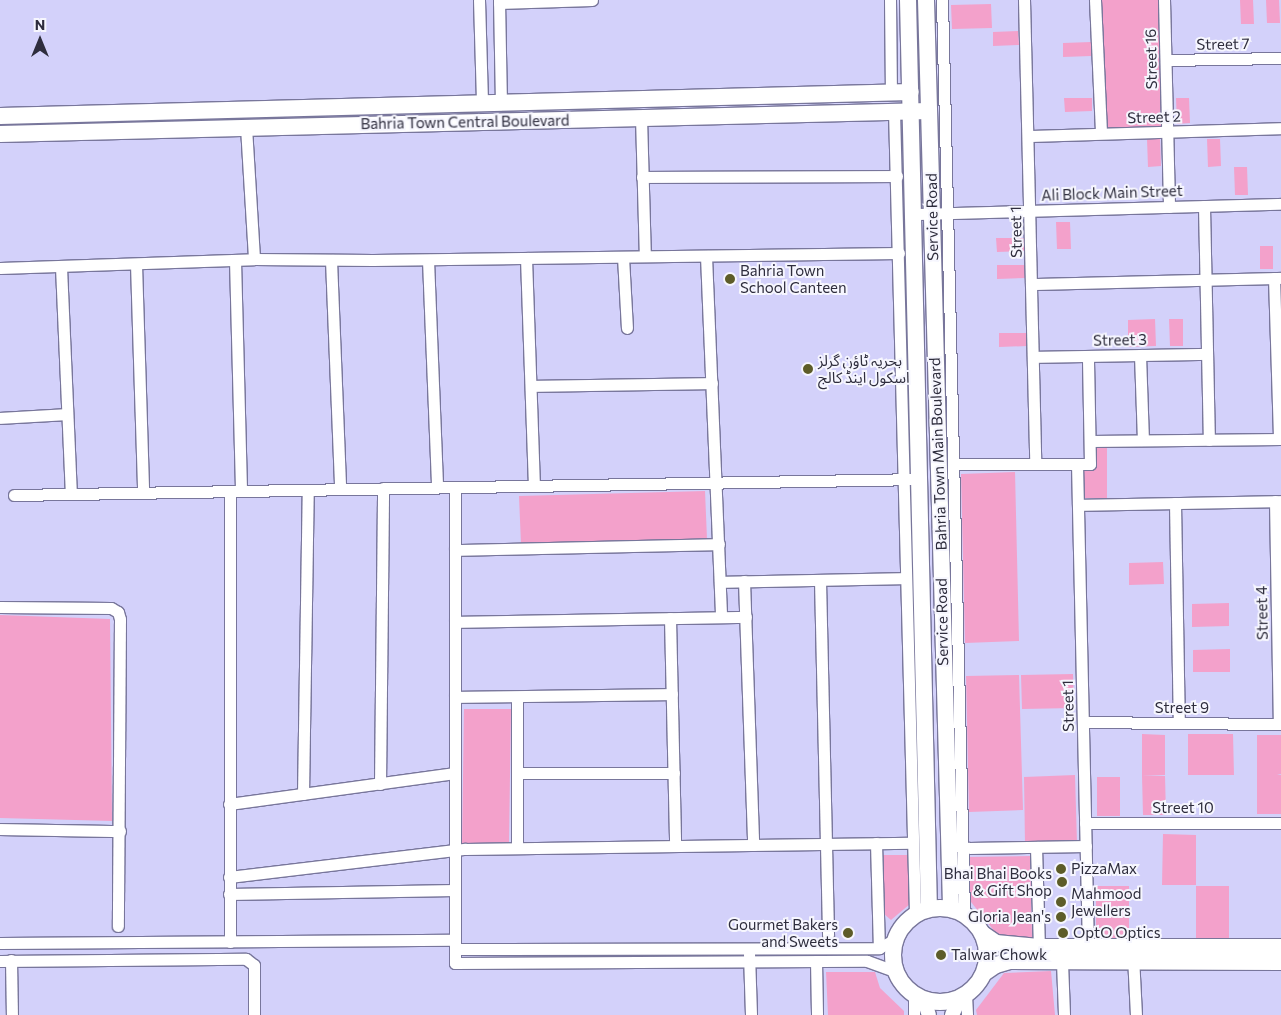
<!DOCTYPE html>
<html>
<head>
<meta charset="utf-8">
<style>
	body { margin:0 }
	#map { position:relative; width:1281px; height:1015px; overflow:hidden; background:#d3d1fa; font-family:Commissioner,"Noto Sans Arabic",sans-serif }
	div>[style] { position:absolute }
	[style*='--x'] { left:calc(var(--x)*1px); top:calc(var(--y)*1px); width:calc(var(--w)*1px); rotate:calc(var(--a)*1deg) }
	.green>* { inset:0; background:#f3a1cb }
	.roads { filter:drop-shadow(1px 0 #78769b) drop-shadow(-1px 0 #78769b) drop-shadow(0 1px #78769b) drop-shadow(0 -1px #78769b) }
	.minor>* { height:11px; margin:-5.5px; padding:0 5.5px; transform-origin:5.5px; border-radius:5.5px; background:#fff }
	.tertiary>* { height:14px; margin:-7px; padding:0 7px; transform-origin:7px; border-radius:7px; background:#fff }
	.secondary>* { height:16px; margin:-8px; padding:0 8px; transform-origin:8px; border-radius:8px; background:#fff }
	.secondary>.ring { margin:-8px; padding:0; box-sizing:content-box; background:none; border:16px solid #fff; border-radius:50% }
	.dots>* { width:14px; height:14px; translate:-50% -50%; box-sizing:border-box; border:2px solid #f6f6fe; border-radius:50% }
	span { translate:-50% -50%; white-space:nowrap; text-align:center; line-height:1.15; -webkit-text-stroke:4px #f6f6fe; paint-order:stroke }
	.street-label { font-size:15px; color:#2e2d3d }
	.poi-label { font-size:15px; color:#2e2d3d }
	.left { translate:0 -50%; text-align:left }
	.right { translate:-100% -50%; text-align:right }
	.north { position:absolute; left:15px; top:15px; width:50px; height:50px; -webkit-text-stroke:4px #f6f6fe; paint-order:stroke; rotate:0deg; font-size:14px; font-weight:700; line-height:20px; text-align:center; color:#2e2d3d }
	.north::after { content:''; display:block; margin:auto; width:18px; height:22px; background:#2e2d3d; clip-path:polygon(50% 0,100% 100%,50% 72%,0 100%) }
</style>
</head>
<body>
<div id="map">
	<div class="green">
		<i style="clip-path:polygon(1099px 0,1161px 0,1163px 126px,1104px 128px)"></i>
		<i style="clip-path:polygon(1240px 0,1253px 0,1254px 24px,1241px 24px)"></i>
		<i style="clip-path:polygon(1266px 0,1279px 0,1280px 23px,1267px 23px)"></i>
		<i style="clip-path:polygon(991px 4px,992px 28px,952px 29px,951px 5px)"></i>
		<i style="clip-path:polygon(1018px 31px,1019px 45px,993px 46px,993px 32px)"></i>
		<i style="clip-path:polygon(1091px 42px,1091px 56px,1063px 57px,1063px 43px)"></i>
		<i style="clip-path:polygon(1064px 98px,1092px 98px,1092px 111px,1065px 112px)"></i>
		<i style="clip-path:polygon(1176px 98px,1189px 98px,1190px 123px,1177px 124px)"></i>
		<i style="clip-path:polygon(1147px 139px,1160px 139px,1161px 166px,1148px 167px)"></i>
		<i style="clip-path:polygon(1207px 139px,1220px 139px,1221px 166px,1208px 167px)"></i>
		<i style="clip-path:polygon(1234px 167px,1247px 167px,1248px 195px,1235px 195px)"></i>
		<i style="clip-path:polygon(1056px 222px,1070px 222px,1071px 249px,1057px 249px)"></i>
		<i style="clip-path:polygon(996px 238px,1024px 238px,1024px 251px,997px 252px)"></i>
		<i style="clip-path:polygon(1260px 246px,1273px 246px,1273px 269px,1260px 269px)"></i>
		<i style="clip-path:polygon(997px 265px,1025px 265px,1025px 278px,997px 279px)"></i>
		<i style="clip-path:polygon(1155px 319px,1156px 346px,1128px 347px,1128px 320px)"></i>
		<i style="clip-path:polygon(1169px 319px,1183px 319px,1183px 346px,1170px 346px)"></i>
		<i style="clip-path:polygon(999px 333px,1026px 333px,1027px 346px,999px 347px)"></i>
		<i style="clip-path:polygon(1094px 447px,1107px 447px,1107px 498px,1084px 498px,1084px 470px,1095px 470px)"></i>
		<i style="clip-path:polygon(1015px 472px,1019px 641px,965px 643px,961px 474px)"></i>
		<i style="clip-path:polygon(705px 491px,707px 539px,521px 544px,519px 496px)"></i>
		<i style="clip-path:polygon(1163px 562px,1164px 584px,1129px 585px,1129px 563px)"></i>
		<i style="clip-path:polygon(1229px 603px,1229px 626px,1192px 627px,1192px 604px)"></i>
		<i style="clip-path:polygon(0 615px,110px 619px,112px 821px,0 818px)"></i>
		<i style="clip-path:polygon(1230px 649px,1230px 672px,1193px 672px,1193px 650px)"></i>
		<i style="clip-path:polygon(1073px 674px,1074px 708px,1022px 709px,1021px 675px)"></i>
		<i style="clip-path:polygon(1019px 675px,1023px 810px,969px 812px,966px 676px)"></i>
		<i style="clip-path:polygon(464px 709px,511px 709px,509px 843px,462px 845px)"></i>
		<i style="clip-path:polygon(1142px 734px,1165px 735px,1165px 775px,1142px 776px)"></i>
		<i style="clip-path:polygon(1188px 734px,1233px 734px,1234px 775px,1188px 775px)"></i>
		<i style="clip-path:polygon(1257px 735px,1281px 735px,1281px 774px,1277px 775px,1281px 775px,1281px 814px,1257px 814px)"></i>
		<i style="clip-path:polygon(1075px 775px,1077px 843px,1025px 844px,1024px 777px)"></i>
		<i style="clip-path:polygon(1142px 776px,1165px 776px,1166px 815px,1143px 815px)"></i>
		<i style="clip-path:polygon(1097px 777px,1120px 777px,1120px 816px,1097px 816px)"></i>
		<i style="clip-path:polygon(1163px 834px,1196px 835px,1196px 885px,1162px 885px)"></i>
		<i style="clip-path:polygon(882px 855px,909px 855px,910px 904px,891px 920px,884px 914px)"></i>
		<i style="clip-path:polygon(1030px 856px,1032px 937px,999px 937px,967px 897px,966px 857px)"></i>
		<i style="clip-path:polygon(1096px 886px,1129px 886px,1129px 940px,1096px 940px)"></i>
		<i style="clip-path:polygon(1196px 886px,1229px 886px,1229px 940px,1196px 940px)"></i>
		<i style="clip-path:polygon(1051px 971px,1055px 1015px,977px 1015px,976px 1010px,1004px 973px)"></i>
		<i style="clip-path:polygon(826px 972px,875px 972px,880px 988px,904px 1011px,904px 1015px,828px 1015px)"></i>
	</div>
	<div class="roads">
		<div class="minor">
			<i style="--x:479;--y:0;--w:103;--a:88.3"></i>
			<i style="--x:499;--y:0;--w:102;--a:88.9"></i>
			<i style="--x:890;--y:0;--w:93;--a:89.4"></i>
			<i style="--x:942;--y:0;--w:914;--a:88.62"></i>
			<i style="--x:1024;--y:0;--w:464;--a:88.6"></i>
			<i style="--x:1095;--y:0;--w:133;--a:87.4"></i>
			<i style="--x:1164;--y:0;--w:207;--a:88.6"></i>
			<i style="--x:499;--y:3;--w:93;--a:-1.8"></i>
			<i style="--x:1166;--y:60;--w:115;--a:-1"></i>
			<i style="--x:894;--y:111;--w:804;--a:88.5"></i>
			<i style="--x:641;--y:117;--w:139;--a:88.4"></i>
			<i style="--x:246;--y:127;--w:132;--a:86.5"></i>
			<i style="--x:1028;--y:136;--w:253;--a:-1.8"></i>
			<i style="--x:642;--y:177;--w:255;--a:-0.2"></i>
			<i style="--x:1204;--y:206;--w:234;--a:88.8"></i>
			<i style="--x:915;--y:214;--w:366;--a:-1.6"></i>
			<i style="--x:706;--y:256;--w:361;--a:87.6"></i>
			<i style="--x:623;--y:257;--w:71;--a:86.8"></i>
			<i style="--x:526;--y:258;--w:228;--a:88"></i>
			<i style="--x:235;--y:260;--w:231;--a:88.5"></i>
			<i style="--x:331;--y:260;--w:229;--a:87.7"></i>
			<i style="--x:428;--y:260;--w:227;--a:87.7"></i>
			<i style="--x:136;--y:264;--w:229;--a:88.2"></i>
			<i style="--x:61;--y:267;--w:227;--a:87.5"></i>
			<i style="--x:0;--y:268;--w:254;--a:-2"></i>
			<i style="--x:254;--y:259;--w:119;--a:0.5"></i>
			<i style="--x:373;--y:260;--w:526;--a:-0.76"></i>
			<i style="--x:1274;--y:278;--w:161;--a:88.2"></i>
			<i style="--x:1031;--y:284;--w:250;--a:-1.4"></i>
			<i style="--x:1140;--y:355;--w:85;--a:88"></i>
			<i style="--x:1033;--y:357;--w:174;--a:-1"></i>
			<i style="--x:531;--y:386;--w:181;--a:-0.9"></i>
			<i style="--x:0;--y:418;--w:67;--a:-3.4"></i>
			<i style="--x:1091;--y:441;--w:190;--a:-0.6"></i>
			<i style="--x:954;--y:464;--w:136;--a:0"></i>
			<i style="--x:1090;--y:464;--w:108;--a:-91.1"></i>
			<i style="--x:1077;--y:464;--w:483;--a:88.7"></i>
			<i style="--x:455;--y:487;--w:476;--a:90"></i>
			<i style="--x:455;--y:963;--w:412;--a:-0.3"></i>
			<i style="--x:867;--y:961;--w:30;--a:20"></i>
			<i style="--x:14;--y:495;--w:906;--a:-1.01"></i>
			<i style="--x:1275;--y:501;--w:223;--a:89"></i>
			<i style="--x:1175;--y:503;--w:220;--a:89"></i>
			<i style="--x:1078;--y:505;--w:203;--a:-1.1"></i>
			<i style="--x:455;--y:550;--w:264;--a:-1.3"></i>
			<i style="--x:820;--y:580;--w:355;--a:88.7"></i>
			<i style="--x:744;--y:581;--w:264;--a:88"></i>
			<i style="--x:720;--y:582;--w:185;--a:-1.2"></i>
			<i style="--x:0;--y:607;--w:111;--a:0.5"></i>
			<i style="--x:111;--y:608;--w:8;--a:30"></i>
			<i style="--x:118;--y:612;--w:7;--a:74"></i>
			<i style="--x:120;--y:619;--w:307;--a:90.4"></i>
			<i style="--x:670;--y:618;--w:228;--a:88.7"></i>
			<i style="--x:455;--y:622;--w:291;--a:-1"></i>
			<i style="--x:455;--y:697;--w:217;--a:-0.8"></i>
			<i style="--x:1083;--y:722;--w:198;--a:0.6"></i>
			<i style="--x:517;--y:773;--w:157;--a:0"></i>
			<i style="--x:380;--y:784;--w:296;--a:-89.4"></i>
			<i style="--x:303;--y:794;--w:304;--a:-89.1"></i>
			<i style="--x:229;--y:804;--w:228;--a:-7.8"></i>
			<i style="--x:1085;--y:823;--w:196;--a:0"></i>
			<i style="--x:0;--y:829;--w:120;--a:1"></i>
			<i style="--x:876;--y:843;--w:105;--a:88.4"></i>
			<i style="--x:1036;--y:847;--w:100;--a:88.3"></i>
			<i style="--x:517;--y:848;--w:151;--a:-90"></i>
			<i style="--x:962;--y:848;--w:124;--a:-0.9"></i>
			<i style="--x:229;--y:877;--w:238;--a:-6.8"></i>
			<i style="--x:465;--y:849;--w:447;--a:-0.8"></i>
			<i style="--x:229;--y:894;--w:226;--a:-1"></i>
			<i style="--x:230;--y:942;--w:451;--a:-90"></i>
			<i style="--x:0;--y:943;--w:455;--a:-0.4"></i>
			<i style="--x:455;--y:949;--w:424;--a:-0.1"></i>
			<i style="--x:879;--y:948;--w:18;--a:-29"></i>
			<i style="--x:749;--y:954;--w:61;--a:88.1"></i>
			<i style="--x:1133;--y:956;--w:59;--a:87.1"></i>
			<i style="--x:11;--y:960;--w:55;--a:89"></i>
			<i style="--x:0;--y:961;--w:246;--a:-0.5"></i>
			<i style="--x:246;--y:959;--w:10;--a:37"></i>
			<i style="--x:254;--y:965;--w:50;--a:90"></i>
			<i style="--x:816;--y:961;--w:54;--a:88.9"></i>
			<i style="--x:1062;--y:962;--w:53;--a:87.8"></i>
			<i style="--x:914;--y:995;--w:20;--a:90"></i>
			<i style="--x:966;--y:995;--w:20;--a:87"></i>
		</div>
		<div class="tertiary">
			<i style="--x:924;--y:1000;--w:16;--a:72"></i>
			<i style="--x:952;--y:1015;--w:19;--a:-65"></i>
		</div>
		<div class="secondary">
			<i style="--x:908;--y:0;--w:909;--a:88.68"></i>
			<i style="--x:926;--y:0;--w:909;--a:88.42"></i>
			<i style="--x:0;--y:116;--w:911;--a:-1.51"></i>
			<i style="--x:0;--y:134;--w:929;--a:-1.42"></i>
			<i class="ring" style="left:893px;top:908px;width:78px;height:78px"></i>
			<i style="--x:983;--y:934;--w:16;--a:35"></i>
			<i style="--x:996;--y:943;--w:43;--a:5.3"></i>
			<i style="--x:1039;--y:947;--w:242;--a:0"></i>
			<i style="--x:984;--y:973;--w:14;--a:-34"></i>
			<i style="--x:996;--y:965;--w:15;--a:-16"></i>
			<i style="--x:1010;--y:961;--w:271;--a:0.2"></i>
		</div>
	</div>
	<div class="dots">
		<i style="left:730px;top:279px;background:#5d5c29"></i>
		<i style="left:808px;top:369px;background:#5d5c29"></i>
		<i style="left:1061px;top:869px;background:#5d5c29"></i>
		<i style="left:1062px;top:882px;background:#5d5c29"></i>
		<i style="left:1061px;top:902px;background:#5d5c29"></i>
		<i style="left:1061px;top:917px;background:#5d5c29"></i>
		<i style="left:848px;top:933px;background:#5d5c29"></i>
		<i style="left:1063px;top:933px;background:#5d5c29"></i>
		<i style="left:941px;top:955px;background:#5d5c29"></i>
	</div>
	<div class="street-label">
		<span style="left:1223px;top:44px;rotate:-1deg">Street 7</span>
		<span style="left:1151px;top:59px;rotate:-91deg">Street 16</span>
		<span style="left:1154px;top:117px;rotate:-2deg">Street 2</span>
		<span style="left:465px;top:122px;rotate:-1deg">Bahria Town Central Boulevard</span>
		<span style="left:1112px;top:193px;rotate:-2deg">Ali Block Main Street</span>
		<span style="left:932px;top:217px;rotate:-91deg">Service Road</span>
		<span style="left:1016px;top:232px;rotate:-91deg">Street 1</span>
		<span style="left:1120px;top:340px;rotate:-1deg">Street 3</span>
		<span style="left:938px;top:454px;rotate:-92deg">Bahria Town Main Boulevard</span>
		<span style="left:1262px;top:613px;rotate:-91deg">Street 4</span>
		<span style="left:942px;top:622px;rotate:-91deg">Service Road</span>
		<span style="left:1068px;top:706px;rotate:-91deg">Street 1</span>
		<span style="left:1182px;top:708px">Street 9</span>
		<span style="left:1183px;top:808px">Street 10</span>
	</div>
	<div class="poi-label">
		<span class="left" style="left:740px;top:279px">Bahria Town<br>School Canteen</span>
		<span class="left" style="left:818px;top:369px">بحریہ ٹاؤن گرلز<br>اسکول اینڈ کالج</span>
		<span class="left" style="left:1071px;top:869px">PizzaMax</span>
		<span class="right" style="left:1052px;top:882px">Bhai Bhai Books<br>&amp; Gift Shop</span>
		<span class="left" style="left:1071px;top:902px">Mahmood<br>Jewellers</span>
		<span class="right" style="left:1051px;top:917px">Gloria Jean's</span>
		<span class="right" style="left:838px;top:933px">Gourmet Bakers<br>and Sweets</span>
		<span class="left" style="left:1073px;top:933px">OptO Optics</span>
		<span class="left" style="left:951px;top:955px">Talwar Chowk</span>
	</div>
	<div class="north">N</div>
</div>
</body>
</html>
